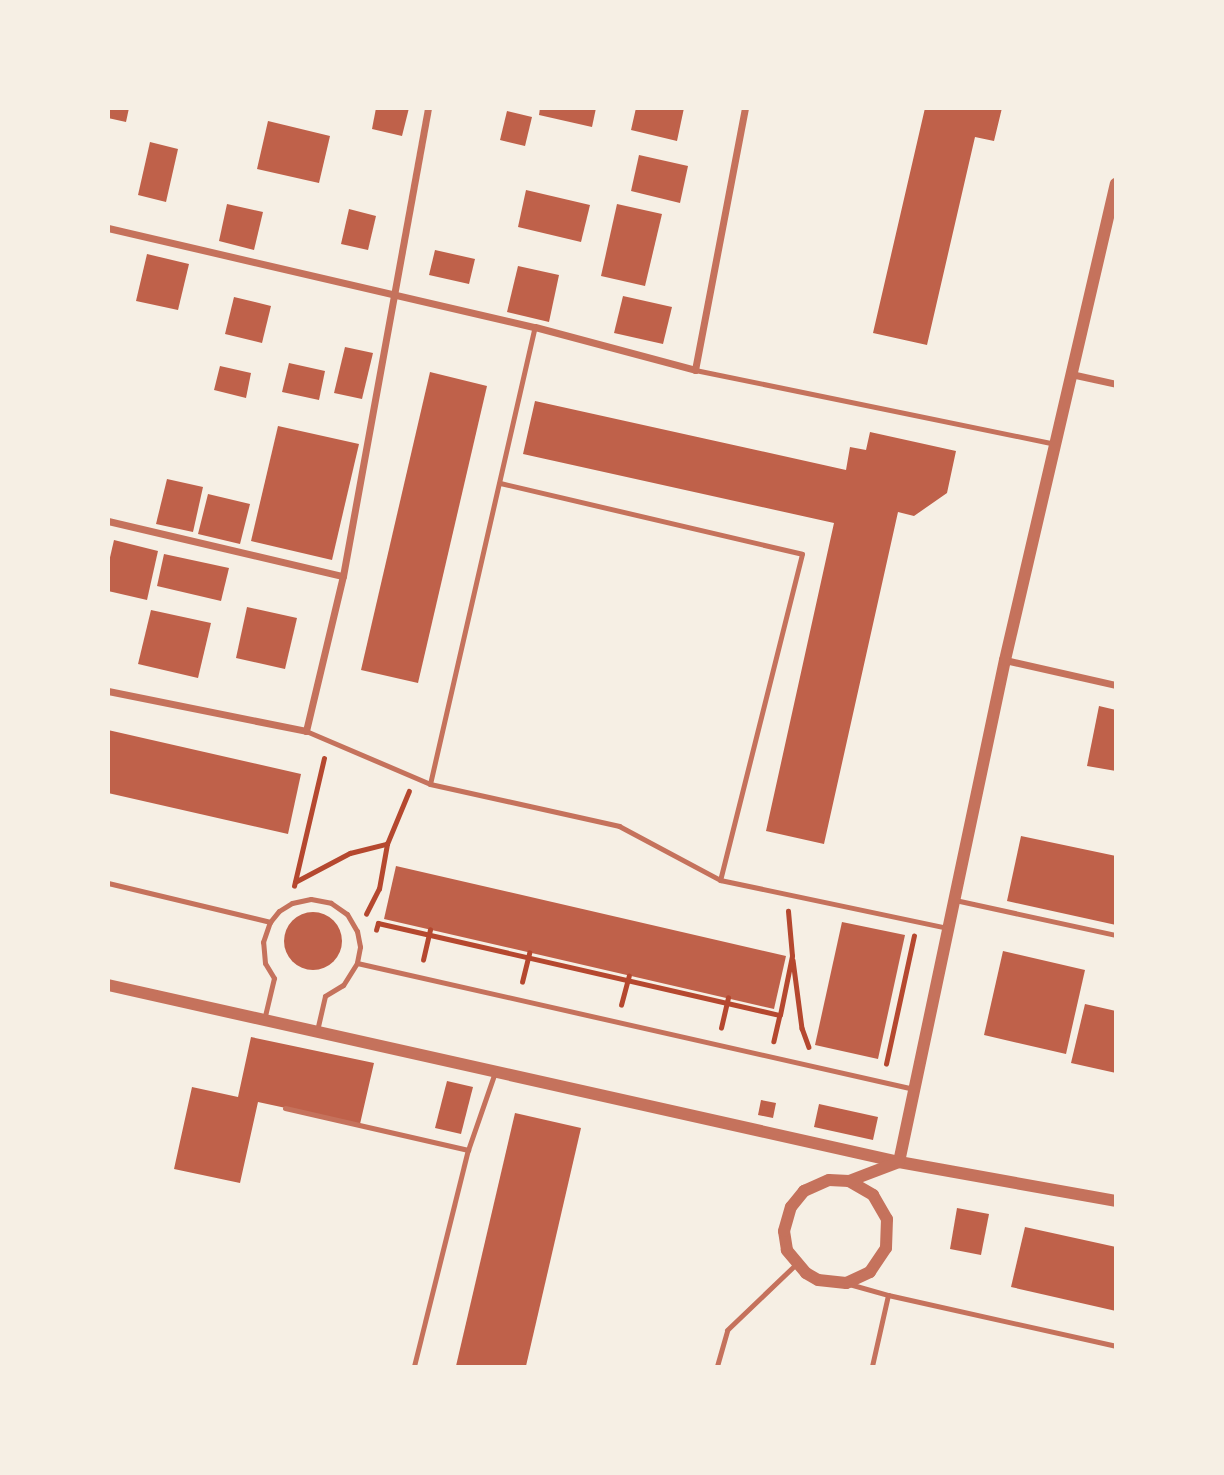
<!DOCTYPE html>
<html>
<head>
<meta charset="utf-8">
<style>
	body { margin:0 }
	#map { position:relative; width:1224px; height:1475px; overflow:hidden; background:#f6efe4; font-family:Manrope,sans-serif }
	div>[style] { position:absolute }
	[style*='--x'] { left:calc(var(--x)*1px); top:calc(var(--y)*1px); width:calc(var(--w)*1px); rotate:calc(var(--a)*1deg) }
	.building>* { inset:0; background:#bf614a }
	.round { border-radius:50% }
	.path>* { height:4.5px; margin:-2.25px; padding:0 2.25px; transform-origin:2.25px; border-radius:2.25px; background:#b5482f }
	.service>* { height:5px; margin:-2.5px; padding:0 2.5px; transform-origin:2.5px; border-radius:2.5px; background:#c5725c }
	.minor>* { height:7px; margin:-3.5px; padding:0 3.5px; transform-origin:3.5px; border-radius:3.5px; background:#c5725c }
	.tertiary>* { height:12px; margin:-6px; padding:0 6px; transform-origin:6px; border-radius:6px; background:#c5725c }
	span { translate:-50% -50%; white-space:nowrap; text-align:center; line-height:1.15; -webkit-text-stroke:6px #f6efe4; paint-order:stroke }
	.frame { position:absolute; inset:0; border:110px solid #f6efe4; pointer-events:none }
</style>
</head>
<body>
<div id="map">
	<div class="building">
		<i style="clip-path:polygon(108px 108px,129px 108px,126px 122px,108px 118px)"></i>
		<i style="clip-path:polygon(376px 108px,409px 108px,402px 136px,372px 129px)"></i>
		<i style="clip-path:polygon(540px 108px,596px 108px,592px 127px,539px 115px)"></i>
		<i style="clip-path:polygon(636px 108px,684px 108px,677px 141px,631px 130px)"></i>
		<i style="clip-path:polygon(925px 108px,1002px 108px,994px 141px,975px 137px,927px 345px,873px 333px)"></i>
		<i style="clip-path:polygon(507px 111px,532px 117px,525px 146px,500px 140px)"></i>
		<i style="clip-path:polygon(268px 121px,330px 136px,319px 183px,257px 169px)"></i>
		<i style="clip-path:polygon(150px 142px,178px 149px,166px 202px,138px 195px)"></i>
		<i style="clip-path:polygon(639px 155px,688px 166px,680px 203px,631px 191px)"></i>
		<i style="clip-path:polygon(526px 190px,590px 205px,581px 242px,518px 227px)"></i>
		<i style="clip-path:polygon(227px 204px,263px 212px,254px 250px,219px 241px)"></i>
		<i style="clip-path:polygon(617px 204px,662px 214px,645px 286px,601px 276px)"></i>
		<i style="clip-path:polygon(349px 209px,376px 216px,368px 250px,341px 244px)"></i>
		<i style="clip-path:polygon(435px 250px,475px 259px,469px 284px,429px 275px)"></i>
		<i style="clip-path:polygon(147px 254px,189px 264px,178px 310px,136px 301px)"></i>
		<i style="clip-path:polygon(518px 266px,559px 275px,549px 322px,507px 312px)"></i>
		<i style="clip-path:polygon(623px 296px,672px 307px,663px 344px,614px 333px)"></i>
		<i style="clip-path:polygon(234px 297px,271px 306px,262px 343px,225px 334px)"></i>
		<i style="clip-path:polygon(345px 347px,373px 353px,362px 399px,334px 393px)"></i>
		<i style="clip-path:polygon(289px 363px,325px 371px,319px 400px,282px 392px)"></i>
		<i style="clip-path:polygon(220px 366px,251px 373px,246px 398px,214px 390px)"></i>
		<i style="clip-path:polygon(430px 372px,487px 386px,418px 683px,361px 670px)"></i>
		<i style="clip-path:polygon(535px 401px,846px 470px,850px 447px,866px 450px,870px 432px,956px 451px,947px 493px,914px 516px,898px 512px,824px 844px,766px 831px,834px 523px,523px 454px)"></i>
		<i style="clip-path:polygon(278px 426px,359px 444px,332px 560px,251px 541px)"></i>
		<i style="clip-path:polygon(167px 479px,203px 487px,193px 532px,156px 524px)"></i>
		<i style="clip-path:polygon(208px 494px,250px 504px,240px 544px,198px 534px)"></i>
		<i style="clip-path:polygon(114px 540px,158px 551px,147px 600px,108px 591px,108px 566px)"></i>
		<i style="clip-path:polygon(164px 554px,229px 568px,221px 601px,157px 586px)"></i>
		<i style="clip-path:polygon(247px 607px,297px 618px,285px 669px,236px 658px)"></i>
		<i style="clip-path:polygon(151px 610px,211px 623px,198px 678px,138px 664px)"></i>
		<i style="clip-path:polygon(1099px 706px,1116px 710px,1116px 771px,1087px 766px)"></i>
		<i style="clip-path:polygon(108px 730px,301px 774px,288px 834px,108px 793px)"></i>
		<i style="clip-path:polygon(1021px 836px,1116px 856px,1116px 925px,1007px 901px)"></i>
		<i style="clip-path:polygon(396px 866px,786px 956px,774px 1009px,384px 919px)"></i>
		<i class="round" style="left:284px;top:912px;width:58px;height:58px"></i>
		<i style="clip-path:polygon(842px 922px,905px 935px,878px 1059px,815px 1045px)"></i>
		<i style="clip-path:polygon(1003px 951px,1085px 970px,1066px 1054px,984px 1035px)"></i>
		<i style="clip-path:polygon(1085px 1004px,1116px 1011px,1116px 1073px,1071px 1063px)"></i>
		<i style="clip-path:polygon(251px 1037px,374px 1063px,360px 1124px,258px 1102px,240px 1183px,174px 1169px,192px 1087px,238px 1097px)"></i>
		<i style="clip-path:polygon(447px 1081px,473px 1087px,461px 1134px,435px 1128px)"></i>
		<i style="clip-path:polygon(761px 1100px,776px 1103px,773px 1118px,758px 1115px)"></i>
		<i style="clip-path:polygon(819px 1104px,878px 1117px,873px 1140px,814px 1127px)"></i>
		<i style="clip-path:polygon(515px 1113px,581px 1128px,526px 1366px,456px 1366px)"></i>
		<i style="clip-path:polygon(957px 1208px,989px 1214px,981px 1255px,950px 1249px)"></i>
		<i style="clip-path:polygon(1025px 1227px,1116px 1247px,1116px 1311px,1011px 1287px)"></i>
	</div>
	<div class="path">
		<i style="--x:295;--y:882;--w:62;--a:-27.8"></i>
		<i style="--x:350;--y:853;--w:38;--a:-14"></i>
		<i style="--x:294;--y:886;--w:131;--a:-76.8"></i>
		<i style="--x:366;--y:914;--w:28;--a:-63"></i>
		<i style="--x:379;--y:889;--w:46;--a:-79.9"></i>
		<i style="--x:387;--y:844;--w:57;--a:-67.5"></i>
		<i style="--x:376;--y:930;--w:7;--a:-74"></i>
		<i style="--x:378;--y:923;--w:412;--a:12.9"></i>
		<i style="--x:780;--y:1015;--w:27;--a:103"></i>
		<i style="--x:423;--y:960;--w:31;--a:-77"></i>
		<i style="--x:793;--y:960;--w:69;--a:82.5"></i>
		<i style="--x:802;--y:1028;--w:20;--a:70"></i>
		<i style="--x:522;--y:982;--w:30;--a:-76"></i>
		<i style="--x:621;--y:1005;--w:30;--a:-75"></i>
		<i style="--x:780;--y:1015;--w:60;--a:-78.5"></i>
		<i style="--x:792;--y:956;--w:45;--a:-95.1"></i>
		<i style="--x:721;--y:1028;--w:31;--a:-77"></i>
		<i style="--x:886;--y:1064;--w:131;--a:-77.7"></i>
	</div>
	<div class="service">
		<i style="--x:695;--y:370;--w:368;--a:11.6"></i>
		<i style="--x:500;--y:483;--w:310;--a:13.2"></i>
		<i style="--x:802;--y:554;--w:336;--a:104.1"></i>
		<i style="--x:306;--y:731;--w:135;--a:23.1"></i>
		<i style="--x:430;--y:784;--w:194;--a:12.5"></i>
		<i style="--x:619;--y:826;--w:115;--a:28.1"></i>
		<i style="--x:720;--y:880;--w:232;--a:11.9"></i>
		<i style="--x:430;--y:784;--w:469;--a:-77.1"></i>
		<i style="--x:108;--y:883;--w:167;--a:13.5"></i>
		<i style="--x:955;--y:900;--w:165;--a:12.3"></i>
		<i style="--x:357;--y:963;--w:571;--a:12.75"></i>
		<i style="--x:264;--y:1020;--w:43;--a:-76.6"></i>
		<i style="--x:274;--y:978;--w:17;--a:-121"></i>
		<i style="--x:265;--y:963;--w:21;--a:-95"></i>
		<i style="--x:263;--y:942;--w:21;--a:-71"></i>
		<i style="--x:270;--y:922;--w:14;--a:-51"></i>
		<i style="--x:279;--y:911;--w:15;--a:-32"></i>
		<i style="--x:292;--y:903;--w:19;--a:-12"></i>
		<i style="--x:311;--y:899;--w:20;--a:11"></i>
		<i style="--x:331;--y:903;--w:19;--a:35"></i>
		<i style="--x:347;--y:914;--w:20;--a:60"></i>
		<i style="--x:357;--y:931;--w:16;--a:79"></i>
		<i style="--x:360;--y:947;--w:16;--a:101"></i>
		<i style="--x:357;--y:963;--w:26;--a:122"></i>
		<i style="--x:343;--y:985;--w:21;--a:149"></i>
		<i style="--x:325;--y:996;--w:35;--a:103"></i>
		<i style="--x:285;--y:1108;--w:188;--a:12.9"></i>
		<i style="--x:849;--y:1284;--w:41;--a:15.8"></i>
		<i style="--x:888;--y:1295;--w:73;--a:102.7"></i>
		<i style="--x:888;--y:1295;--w:234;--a:12.6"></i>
		<i style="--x:414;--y:1366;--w:223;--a:-76"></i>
		<i style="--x:468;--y:1150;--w:83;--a:-70.9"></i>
		<i style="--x:717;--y:1366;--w:37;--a:-74"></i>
		<i style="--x:727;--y:1330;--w:97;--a:-43.7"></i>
	</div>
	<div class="minor">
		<i style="--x:108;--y:228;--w:438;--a:13.1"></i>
		<i style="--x:535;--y:327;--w:166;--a:15"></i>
		<i style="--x:695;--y:370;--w:267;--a:-79.2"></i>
		<i style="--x:1071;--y:374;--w:46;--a:12.5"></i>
		<i style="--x:108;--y:521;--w:241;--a:13.2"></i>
		<i style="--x:1005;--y:660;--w:114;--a:12.7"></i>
		<i style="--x:108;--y:691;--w:202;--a:11.4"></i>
		<i style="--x:306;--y:731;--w:159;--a:-76.6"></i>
		<i style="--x:343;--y:576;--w:476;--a:-79.7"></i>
	</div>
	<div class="tertiary">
		<i style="--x:108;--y:985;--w:811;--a:12.61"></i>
		<i style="--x:899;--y:1162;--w:220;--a:10.2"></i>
		<i style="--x:899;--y:1162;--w:513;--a:-78.08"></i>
		<i style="--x:1005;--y:660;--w:489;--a:-76.9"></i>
		<i style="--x:849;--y:1181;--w:28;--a:30"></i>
		<i style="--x:873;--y:1195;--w:28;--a:60"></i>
		<i style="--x:887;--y:1219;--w:29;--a:92"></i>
		<i style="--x:886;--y:1248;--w:29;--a:124"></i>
		<i style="--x:870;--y:1272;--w:26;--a:155"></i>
		<i style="--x:846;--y:1283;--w:28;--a:-174"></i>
		<i style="--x:818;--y:1280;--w:14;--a:-150"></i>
		<i style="--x:806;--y:1273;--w:30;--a:-130"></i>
		<i style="--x:787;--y:1250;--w:19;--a:-99"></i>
		<i style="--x:784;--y:1231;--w:25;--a:-74"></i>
		<i style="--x:791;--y:1207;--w:21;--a:-51"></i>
		<i style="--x:804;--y:1191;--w:27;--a:-24"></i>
		<i style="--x:829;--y:1180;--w:20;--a:3"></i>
		<i style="--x:849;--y:1181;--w:53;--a:-20.8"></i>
	</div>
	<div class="frame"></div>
</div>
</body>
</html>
